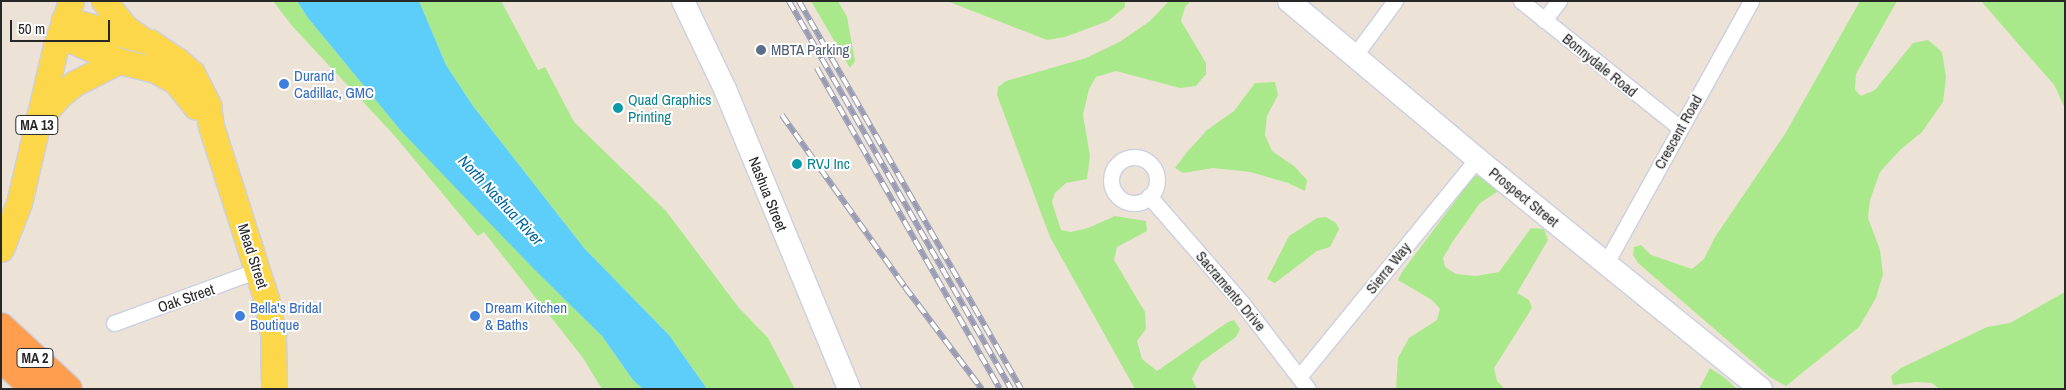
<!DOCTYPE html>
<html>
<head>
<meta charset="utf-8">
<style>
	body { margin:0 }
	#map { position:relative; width:2066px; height:390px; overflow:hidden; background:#ece3d6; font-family:"Archivo Narrow",sans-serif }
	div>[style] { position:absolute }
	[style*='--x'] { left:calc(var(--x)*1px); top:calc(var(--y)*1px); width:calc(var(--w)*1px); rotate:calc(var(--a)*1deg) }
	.green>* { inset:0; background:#aae88c }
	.water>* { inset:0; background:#5dcdf9 }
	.roads { filter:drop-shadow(1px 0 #cccfe2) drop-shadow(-1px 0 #cccfe2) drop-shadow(0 1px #cccfe2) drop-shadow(0 -1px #cccfe2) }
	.minor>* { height:15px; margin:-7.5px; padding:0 7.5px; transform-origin:7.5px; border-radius:7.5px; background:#fff }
	.minor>.ring { margin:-7.5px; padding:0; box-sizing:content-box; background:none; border:15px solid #fff; border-radius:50% }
	.secondary>* { height:22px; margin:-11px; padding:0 11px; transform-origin:11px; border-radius:11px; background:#fff }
	.primary>* { height:25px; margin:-12.5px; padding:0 12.5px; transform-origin:12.5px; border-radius:12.5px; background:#fdd74a }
	.motorway>* { height:28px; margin:-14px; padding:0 14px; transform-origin:14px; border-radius:14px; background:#ff9e4e }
	.rail>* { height:5.5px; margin-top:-2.75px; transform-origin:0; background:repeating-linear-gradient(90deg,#fff 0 11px,#999cb4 0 22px); box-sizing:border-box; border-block:1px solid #999cb4 }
	.dots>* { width:14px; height:14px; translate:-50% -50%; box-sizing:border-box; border:2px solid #fff; border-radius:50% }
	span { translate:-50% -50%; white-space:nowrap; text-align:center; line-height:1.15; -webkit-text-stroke:4px #fff; paint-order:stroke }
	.shield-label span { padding:1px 4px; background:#fff; border:1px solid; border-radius:4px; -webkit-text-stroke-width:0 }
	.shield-label { font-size:14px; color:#272727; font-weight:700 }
	.service-label { font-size:15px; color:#4e5e75 }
	.left { translate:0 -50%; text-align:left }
	.street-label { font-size:15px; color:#272727 }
	.shop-label { font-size:15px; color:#366cbe }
	.culture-label { font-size:15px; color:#0d838f }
	.water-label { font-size:16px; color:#0167a1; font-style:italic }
	.frame { position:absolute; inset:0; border:2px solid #272727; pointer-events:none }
	.scale { position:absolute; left:10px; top:20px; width:100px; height:22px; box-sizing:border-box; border:2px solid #272727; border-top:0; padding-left:6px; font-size:15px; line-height:18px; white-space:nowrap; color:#272727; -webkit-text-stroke:4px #fff; paint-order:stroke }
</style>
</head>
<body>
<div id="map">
	<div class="green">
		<i style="clip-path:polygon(273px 1px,297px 1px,308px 18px,402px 132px,602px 336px,633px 380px,643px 389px,602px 389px,583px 358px,484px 232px,478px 236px,476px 234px,394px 135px,293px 27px)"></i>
		<i style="clip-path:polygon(419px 1px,501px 1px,538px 70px,545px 67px,574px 122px,666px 211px,739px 308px,768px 338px,795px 389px,707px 389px,669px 335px,584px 248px,473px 106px,446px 65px)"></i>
		<i style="clip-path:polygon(811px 1px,838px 1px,847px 17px,855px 61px,850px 68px)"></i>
		<i style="clip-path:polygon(947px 1px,1125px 1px,1125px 7px,1108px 21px,1065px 37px,1047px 40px)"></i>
		<i style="clip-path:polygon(1169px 1px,1191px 1px,1185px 7px,1181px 21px,1206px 63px,1206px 74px,1196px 86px,1180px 88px,1116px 71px,1096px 77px,1089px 89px,1083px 115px,1090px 156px,1087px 179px,1066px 183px,1055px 193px,1052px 202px,1061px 230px,1071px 232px,1088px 228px,1115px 216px,1146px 221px,1147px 231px,1117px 247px,1114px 260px,1145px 312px,1146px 329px,1137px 341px,1142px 359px,1157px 371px,1228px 322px,1234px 320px,1240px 329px,1236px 337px,1201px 362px,1192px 379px,1197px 389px,1135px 389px,1050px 237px,997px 95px,998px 87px,1006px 81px,1086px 58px,1121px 41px,1150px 21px)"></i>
		<i style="clip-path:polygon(1860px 1px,1897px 1px,1856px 74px,1855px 90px,1861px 96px,1875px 90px,1913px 43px,1928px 40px,1942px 52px,1946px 77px,1943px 102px,1922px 132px,1900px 150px,1880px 172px,1870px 200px,1868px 218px,1880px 250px,1883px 274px,1876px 298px,1859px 327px,1786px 386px,1770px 377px,1638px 263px,1633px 255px,1634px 247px,1641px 245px,1651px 255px,1692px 269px,1704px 259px,1715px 237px,1785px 134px)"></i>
		<i style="clip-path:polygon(1981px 1px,2065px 1px,2065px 109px,2055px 86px)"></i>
		<i style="clip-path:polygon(1275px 82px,1278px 95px,1267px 116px,1265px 135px,1272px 151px,1294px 166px,1307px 180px,1305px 191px,1288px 183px,1250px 172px,1213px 168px,1183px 173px,1175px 168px,1187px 152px,1207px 130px,1234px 111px,1255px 83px)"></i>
		<i style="clip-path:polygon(1480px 175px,1496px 187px,1497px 192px,1480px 203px,1453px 241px,1443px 258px,1445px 267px,1456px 274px,1476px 276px,1499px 272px,1531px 228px,1544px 229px,1548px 240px,1517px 293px,1529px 300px,1532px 308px,1494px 368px,1497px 381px,1505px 389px,1396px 389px,1398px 358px,1409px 338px,1437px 320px,1440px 309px,1432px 300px,1398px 280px,1402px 272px,1474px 176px)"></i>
		<i style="clip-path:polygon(1326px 217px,1336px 223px,1339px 229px,1330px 247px,1317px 251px,1275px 283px,1267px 279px,1289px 236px,1317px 218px)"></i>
		<i style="clip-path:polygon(2065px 292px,2065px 389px,1939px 389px,1932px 383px,1916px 382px,1893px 385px,1891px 376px,1901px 368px,1987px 327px,2010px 323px)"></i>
		<i style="clip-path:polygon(1710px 368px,1725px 378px,1737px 389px,1699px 389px)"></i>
	</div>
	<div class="water">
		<i style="clip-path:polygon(297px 1px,419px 1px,446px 65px,473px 106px,584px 248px,669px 335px,707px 389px,643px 389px,633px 380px,602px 336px,532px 267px,402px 132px,308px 18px)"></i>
	</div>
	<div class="roads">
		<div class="minor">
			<i style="--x:1521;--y:1;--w:203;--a:38.6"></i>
			<i style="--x:1544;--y:20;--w:24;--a:-52"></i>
			<i style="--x:1355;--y:55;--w:67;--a:-53.5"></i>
			<i class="ring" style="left:1111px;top:157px;width:31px;height:31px"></i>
			<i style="--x:1149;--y:196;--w:142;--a:49"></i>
			<i style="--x:1242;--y:303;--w:108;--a:52.5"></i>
			<i style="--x:1606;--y:263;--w:299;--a:-61"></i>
			<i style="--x:114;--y:323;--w:153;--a:-20.2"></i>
			<i style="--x:1299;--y:377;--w:281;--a:-50.8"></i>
		</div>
		<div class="secondary">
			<i style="--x:683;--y:1;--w:98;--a:64.5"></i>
			<i style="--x:725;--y:89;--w:325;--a:67.5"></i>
			<i style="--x:1289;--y:1;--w:246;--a:40"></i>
			<i style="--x:1477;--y:159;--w:365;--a:39"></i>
		</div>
		<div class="primary">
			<i style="--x:104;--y:1;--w:35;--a:51"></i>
			<i style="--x:126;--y:28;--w:16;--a:35"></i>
			<i style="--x:64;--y:19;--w:89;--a:15"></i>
			<i style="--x:150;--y:42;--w:32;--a:34"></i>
			<i style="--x:177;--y:60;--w:20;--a:41"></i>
			<i style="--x:192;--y:73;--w:36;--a:63"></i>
			<i style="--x:208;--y:105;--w:21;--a:82"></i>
			<i style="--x:211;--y:126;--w:181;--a:72.3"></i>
			<i style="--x:266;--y:298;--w:38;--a:79"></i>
			<i style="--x:273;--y:335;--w:54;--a:88.9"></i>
			<i style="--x:59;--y:35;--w:65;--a:23.4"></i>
			<i style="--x:119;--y:61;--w:37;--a:14"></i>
			<i style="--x:155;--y:70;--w:23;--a:29"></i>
			<i style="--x:175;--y:81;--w:33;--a:51"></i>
			<i style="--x:40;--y:118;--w:30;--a:-49"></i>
			<i style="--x:60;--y:95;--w:19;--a:-39"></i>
			<i style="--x:75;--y:83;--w:49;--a:-26.6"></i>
			<i style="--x:1;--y:249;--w:49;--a:-68.6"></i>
			<i style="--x:19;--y:203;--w:158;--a:-76.8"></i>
			<i style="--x:55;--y:49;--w:51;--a:-71.6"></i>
		</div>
		<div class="motorway">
			<i style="--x:1;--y:327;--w:91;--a:42.8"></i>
			<i style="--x:1;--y:358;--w:46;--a:42.4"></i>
		</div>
	</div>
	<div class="rail">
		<i style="--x:789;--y:1;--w:447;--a:60.2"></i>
		<i style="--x:799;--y:1;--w:447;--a:60.2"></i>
		<i style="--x:817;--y:68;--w:369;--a:60.3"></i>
		<i style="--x:782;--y:115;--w:211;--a:54.4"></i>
		<i style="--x:905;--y:287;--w:128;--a:53"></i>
	</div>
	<div class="dots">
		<i style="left:761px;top:50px;background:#5c6f8a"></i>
		<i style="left:284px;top:84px;background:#3f7fe0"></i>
		<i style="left:618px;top:108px;background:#0f9aa8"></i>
		<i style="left:797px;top:164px;background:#0f9aa8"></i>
		<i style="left:240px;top:316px;background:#3f7fe0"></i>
		<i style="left:475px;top:316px;background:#3f7fe0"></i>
	</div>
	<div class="shield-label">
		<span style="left:37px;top:125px">MA 13</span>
		<span style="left:35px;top:358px">MA 2</span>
	</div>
	<div class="service-label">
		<span class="left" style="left:771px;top:50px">MBTA Parking</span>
	</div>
	<div class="street-label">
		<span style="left:1600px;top:65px;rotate:39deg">Bonnydale Road</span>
		<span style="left:1678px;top:132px;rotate:-61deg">Crescent Road</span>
		<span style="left:768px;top:194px;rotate:68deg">Nashua Street</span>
		<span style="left:1524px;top:197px;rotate:39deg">Prospect Street</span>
		<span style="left:253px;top:256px;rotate:72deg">Mead Street</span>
		<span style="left:1388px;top:268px;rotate:-51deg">Sierra Way</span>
		<span style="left:1231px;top:291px;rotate:50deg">Sacramento Drive</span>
		<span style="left:186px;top:298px;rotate:-19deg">Oak Street</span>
	</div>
	<div class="shop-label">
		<span class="left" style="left:294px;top:84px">Durand<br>Cadillac, GMC</span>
		<span class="left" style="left:250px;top:316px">Bella's Bridal<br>Boutique</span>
		<span class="left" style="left:485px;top:316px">Dream Kitchen<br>&amp; Baths</span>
	</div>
	<div class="culture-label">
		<span class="left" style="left:628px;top:108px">Quad Graphics<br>Printing</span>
		<span class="left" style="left:807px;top:164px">RVJ Inc</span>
	</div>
	<div class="water-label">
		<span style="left:501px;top:200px;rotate:47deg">North Nashua River</span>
	</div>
	<div class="frame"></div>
	<div class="scale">50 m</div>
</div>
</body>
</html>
